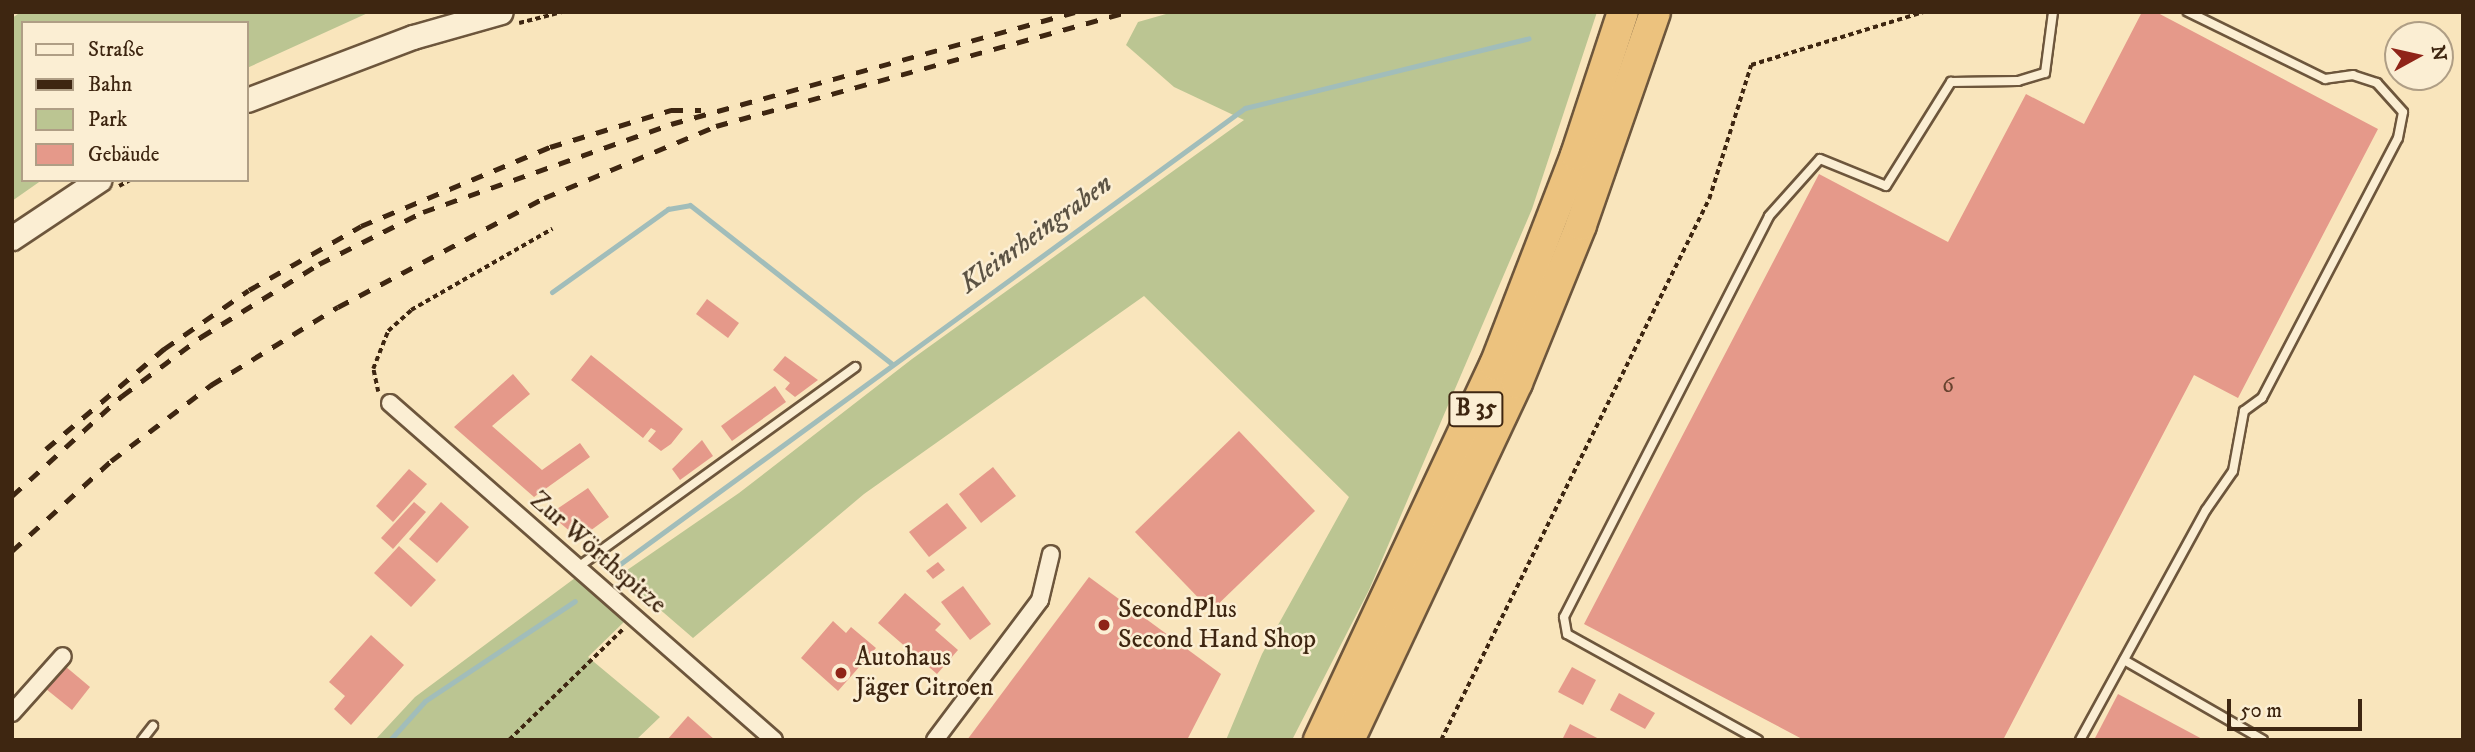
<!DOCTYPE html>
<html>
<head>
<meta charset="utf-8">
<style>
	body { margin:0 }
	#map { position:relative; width:2475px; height:752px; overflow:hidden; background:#f9e5bc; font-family:"IM FELL DW Pica",serif }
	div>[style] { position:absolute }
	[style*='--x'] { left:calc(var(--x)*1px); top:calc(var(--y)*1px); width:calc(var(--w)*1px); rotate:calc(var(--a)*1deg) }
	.green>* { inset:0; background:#bbc592 }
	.stream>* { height:5px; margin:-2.5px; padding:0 2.5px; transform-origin:2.5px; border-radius:2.5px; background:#a1bdba }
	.building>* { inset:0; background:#e5998a }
	.path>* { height:3.5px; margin-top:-1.75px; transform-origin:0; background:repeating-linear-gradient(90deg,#3e2611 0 5px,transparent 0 8.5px) }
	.roads { filter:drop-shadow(2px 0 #6d563c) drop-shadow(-2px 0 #6d563c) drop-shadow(0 2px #6d563c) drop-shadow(0 -2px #6d563c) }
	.lane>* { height:8px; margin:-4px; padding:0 4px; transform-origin:4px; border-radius:4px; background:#fbeed3 }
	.street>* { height:16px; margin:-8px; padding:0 8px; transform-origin:8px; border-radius:8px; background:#fbeed3 }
	.secondary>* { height:23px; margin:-11.5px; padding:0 11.5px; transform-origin:11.5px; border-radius:11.5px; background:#fbeed3 }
	.highway>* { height:30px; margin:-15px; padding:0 15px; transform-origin:15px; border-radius:15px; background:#ecc27e }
	.rail>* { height:5px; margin-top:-2.5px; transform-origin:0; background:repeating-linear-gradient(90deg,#3e2611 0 12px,transparent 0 24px) }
	.dots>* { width:19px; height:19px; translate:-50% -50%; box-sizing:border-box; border:4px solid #fbeed3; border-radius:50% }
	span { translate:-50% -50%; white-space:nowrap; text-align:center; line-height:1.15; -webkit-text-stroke:5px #fbeed3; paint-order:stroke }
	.number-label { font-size:23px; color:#68432f }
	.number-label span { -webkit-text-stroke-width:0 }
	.shield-label span { padding:2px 5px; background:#fbeed3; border:2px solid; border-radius:5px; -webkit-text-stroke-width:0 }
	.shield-label { font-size:24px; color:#3e2611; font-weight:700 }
	.street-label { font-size:26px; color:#3e2611 }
	.poi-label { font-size:26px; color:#3e2611 }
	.left { translate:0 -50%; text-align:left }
	.water-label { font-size:28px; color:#5c5344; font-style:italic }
	.frame { position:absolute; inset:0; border:14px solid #3e2611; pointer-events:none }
	.legend { position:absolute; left:21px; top:21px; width:228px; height:161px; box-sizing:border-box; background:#fbeed3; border:2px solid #af9e85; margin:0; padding:9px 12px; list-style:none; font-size:21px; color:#3e2611 }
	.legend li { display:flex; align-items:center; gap:14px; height:35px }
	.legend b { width:35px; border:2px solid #af9e85 }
	.north { position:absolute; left:2384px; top:21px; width:70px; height:70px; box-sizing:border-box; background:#fbeed3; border:2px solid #af9e85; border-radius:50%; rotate:82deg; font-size:19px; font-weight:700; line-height:28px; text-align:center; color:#3e2611 }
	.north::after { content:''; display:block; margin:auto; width:24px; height:32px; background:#8f2418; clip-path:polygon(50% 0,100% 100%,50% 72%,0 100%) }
	.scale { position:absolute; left:2227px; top:699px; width:135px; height:32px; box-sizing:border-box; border:4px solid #3e2611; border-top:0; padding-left:9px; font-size:21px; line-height:24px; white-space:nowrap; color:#3e2611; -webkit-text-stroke:5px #fbeed3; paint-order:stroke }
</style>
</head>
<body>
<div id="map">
	<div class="green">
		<i style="clip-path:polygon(21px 12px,370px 12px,247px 68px,247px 23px,23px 23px,23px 180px,42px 180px,12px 201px,12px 18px)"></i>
		<i style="clip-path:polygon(1173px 12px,1597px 12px,1532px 209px,1369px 590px,1292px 740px,1226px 740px,1262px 654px,1349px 497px,1144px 296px,864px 494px,693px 638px,620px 575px,739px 493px,912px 359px,1244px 120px,1174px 87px,1126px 45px,1138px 22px)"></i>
		<i style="clip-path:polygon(575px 578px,626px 620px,588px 657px,660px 717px,636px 740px,375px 740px,415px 697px)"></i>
	</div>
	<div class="stream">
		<i style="--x:552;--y:292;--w:143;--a:-35.6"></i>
		<i style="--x:668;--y:209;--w:22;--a:-10"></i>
		<i style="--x:690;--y:205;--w:256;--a:38.2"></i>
		<i style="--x:616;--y:567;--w:779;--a:-36.12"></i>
		<i style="--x:1245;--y:108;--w:292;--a:-13.8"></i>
		<i style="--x:390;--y:740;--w:52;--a:-48.1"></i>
		<i style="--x:425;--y:701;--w:180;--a:-33.7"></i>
	</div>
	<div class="building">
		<i style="clip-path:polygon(2142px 12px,2156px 12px,2378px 129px,2238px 398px,2194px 375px,2003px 740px,1804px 740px,1584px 624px,1819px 174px,1948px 242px,2026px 94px,2084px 124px)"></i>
		<i style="clip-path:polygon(707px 299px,739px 323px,728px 338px,696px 314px)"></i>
		<i style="clip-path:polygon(591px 355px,683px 429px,671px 444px,661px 451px,648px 441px,656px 431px,651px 428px,643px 438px,571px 380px)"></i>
		<i style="clip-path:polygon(785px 356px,818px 380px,795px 397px,785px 389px,790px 383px,773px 370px)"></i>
		<i style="clip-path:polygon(513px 374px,530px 394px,492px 426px,542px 470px,580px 443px,590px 457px,534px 497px,454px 427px)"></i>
		<i style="clip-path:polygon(775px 386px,786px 402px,732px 441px,721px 426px)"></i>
		<i style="clip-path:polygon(1239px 431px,1315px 511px,1211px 611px,1135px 532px)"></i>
		<i style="clip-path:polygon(702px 440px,713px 456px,680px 480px,672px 469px)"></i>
		<i style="clip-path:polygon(993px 467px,1016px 496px,981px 523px,959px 494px)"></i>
		<i style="clip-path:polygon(409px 469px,427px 484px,393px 522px,376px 506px)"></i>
		<i style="clip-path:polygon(588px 488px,609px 517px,579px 539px,559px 522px,564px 518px,557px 509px)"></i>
		<i style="clip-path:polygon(414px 502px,426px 512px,393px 549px,381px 538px)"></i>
		<i style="clip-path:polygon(441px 502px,469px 527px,437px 563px,409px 539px)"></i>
		<i style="clip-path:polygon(947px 503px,967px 528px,929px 557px,909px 532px)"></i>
		<i style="clip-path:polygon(399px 546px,436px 580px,411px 607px,374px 573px)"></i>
		<i style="clip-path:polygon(938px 562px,945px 570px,933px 579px,926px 571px)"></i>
		<i style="clip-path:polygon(1089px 577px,1221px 674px,1187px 740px,967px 740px)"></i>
		<i style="clip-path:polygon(963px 586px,991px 624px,970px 640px,941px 602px)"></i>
		<i style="clip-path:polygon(905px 593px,941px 624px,935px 630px,958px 650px,937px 674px,878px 623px)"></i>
		<i style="clip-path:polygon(833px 621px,846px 633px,851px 627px,876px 648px,838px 691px,801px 658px)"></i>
		<i style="clip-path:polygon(371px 635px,404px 665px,351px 725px,334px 709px,345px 696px,329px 682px)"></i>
		<i style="clip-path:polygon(65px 666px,90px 687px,72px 710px,46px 689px)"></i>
		<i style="clip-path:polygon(1572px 667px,1596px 680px,1583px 705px,1558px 692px)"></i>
		<i style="clip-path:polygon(1619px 693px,1655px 713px,1645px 729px,1610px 710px)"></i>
		<i style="clip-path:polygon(2118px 694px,2204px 740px,2094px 740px)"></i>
		<i style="clip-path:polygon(688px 716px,715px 740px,667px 740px)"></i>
		<i style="clip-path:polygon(1570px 724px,1601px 740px,1562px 740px)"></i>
	</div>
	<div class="path">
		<i style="--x:519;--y:23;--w:44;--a:-14.3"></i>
		<i style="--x:119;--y:186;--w:13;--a:-29"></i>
		<i style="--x:378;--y:392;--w:24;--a:-102"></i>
		<i style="--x:373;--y:369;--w:41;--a:-68.5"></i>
		<i style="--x:388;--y:331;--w:31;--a:-42"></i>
		<i style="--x:411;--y:310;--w:163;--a:-29.9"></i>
		<i style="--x:509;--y:740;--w:161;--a:-44.2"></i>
		<i style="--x:1441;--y:740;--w:604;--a:-63.65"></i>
		<i style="--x:1709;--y:199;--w:140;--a:-72.6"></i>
		<i style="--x:1751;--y:65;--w:180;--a:-17.1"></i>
	</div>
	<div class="roads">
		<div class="lane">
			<i style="--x:578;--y:567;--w:342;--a:-35.8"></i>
			<i style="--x:2124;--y:660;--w:160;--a:29.9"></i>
			<i style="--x:142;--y:740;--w:18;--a:-52"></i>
			<i style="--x:1758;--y:740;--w:218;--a:-151"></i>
			<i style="--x:1567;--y:634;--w:17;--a:-100"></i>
			<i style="--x:1564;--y:617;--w:450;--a:-62.9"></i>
			<i style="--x:1769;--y:216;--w:76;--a:-48.2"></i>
			<i style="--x:1820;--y:159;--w:71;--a:22.2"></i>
			<i style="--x:1886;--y:186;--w:123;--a:-58"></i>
			<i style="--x:1951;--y:82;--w:67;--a:-0.9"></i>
			<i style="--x:2018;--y:81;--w:28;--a:-17"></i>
			<i style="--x:2045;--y:73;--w:62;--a:-82.5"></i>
			<i style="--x:2080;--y:740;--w:262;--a:-61.3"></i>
			<i style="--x:2206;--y:510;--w:47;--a:-55.3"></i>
			<i style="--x:2233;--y:471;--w:61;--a:-79.6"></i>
			<i style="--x:2244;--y:411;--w:22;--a:-36"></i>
			<i style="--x:2262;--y:398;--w:293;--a:-62.4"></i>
			<i style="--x:2398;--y:138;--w:26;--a:-79"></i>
			<i style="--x:2403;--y:112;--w:39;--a:-132"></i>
			<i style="--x:2377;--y:83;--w:25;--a:-162"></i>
			<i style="--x:2353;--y:75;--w:28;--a:172"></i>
			<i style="--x:2325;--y:79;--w:153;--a:-153.9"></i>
		</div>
		<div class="street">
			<i style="--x:390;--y:403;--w:511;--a:41.27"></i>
			<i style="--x:12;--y:713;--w:76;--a:-48.2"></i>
			<i style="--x:935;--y:740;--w:175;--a:-53.1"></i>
			<i style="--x:1040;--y:600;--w:47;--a:-76.6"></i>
		</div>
		<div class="secondary">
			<i style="--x:247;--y:100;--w:178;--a:-20.8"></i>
			<i style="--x:413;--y:37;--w:91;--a:-15.9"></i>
			<i style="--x:12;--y:238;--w:105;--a:-33.7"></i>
		</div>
		<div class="highway">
			<i style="--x:1319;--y:740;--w:414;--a:-64.9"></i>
			<i style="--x:1495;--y:365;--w:225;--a:-68.9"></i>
			<i style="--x:1576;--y:155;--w:151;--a:-71.8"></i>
			<i style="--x:1349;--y:740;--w:395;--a:-64.8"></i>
			<i style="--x:1517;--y:383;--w:170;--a:-67.9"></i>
			<i style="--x:1581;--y:225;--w:225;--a:-70.8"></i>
		</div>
	</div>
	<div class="rail">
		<i style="--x:46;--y:449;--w:155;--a:-40.3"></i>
		<i style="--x:164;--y:349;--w:103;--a:-34.8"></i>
		<i style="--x:249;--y:290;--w:129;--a:-29.7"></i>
		<i style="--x:361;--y:226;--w:205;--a:-22.7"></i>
		<i style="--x:550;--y:147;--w:127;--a:-17"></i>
		<i style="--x:671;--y:110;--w:30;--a:0"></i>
		<i style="--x:12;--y:496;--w:149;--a:-42.3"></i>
		<i style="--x:122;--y:396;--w:99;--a:-36.8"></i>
		<i style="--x:201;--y:337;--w:139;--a:-31.7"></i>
		<i style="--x:319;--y:264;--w:116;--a:-26.6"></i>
		<i style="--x:423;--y:212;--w:263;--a:-19.5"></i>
		<i style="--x:671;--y:124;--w:419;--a:-15.5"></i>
		<i style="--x:12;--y:551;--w:134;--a:-42.3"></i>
		<i style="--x:111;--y:461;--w:126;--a:-37.2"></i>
		<i style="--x:211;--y:385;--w:149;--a:-31.6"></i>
		<i style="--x:338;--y:307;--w:233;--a:-27.9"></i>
		<i style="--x:544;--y:198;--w:186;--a:-22.7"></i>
		<i style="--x:716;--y:126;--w:426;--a:-15.5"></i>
	</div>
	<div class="dots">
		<i style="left:1104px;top:625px;background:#8f2418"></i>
		<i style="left:841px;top:673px;background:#8f2418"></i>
	</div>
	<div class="number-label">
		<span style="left:1948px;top:386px">6</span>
	</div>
	<div class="shield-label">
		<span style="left:1476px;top:409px">B 35</span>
	</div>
	<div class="street-label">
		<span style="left:598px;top:553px;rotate:41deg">Zur Wörthspitze</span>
	</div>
	<div class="poi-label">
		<span class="left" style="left:1118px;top:625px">SecondPlus<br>Second Hand Shop</span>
		<span class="left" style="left:855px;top:673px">Autohaus<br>Jäger Citroen</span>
	</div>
	<div class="water-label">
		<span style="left:1036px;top:234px;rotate:-36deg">Kleinrheingraben</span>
	</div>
	<div class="frame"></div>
	<ul class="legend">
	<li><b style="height:9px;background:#fbeed3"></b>Straße</li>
	<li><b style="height:9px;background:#3e2611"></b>Bahn</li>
	<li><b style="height:19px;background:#bbc592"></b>Park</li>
	<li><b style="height:19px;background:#e5998a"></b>Gebäude</li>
	</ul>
	<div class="north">N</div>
	<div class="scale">50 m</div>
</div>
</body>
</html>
